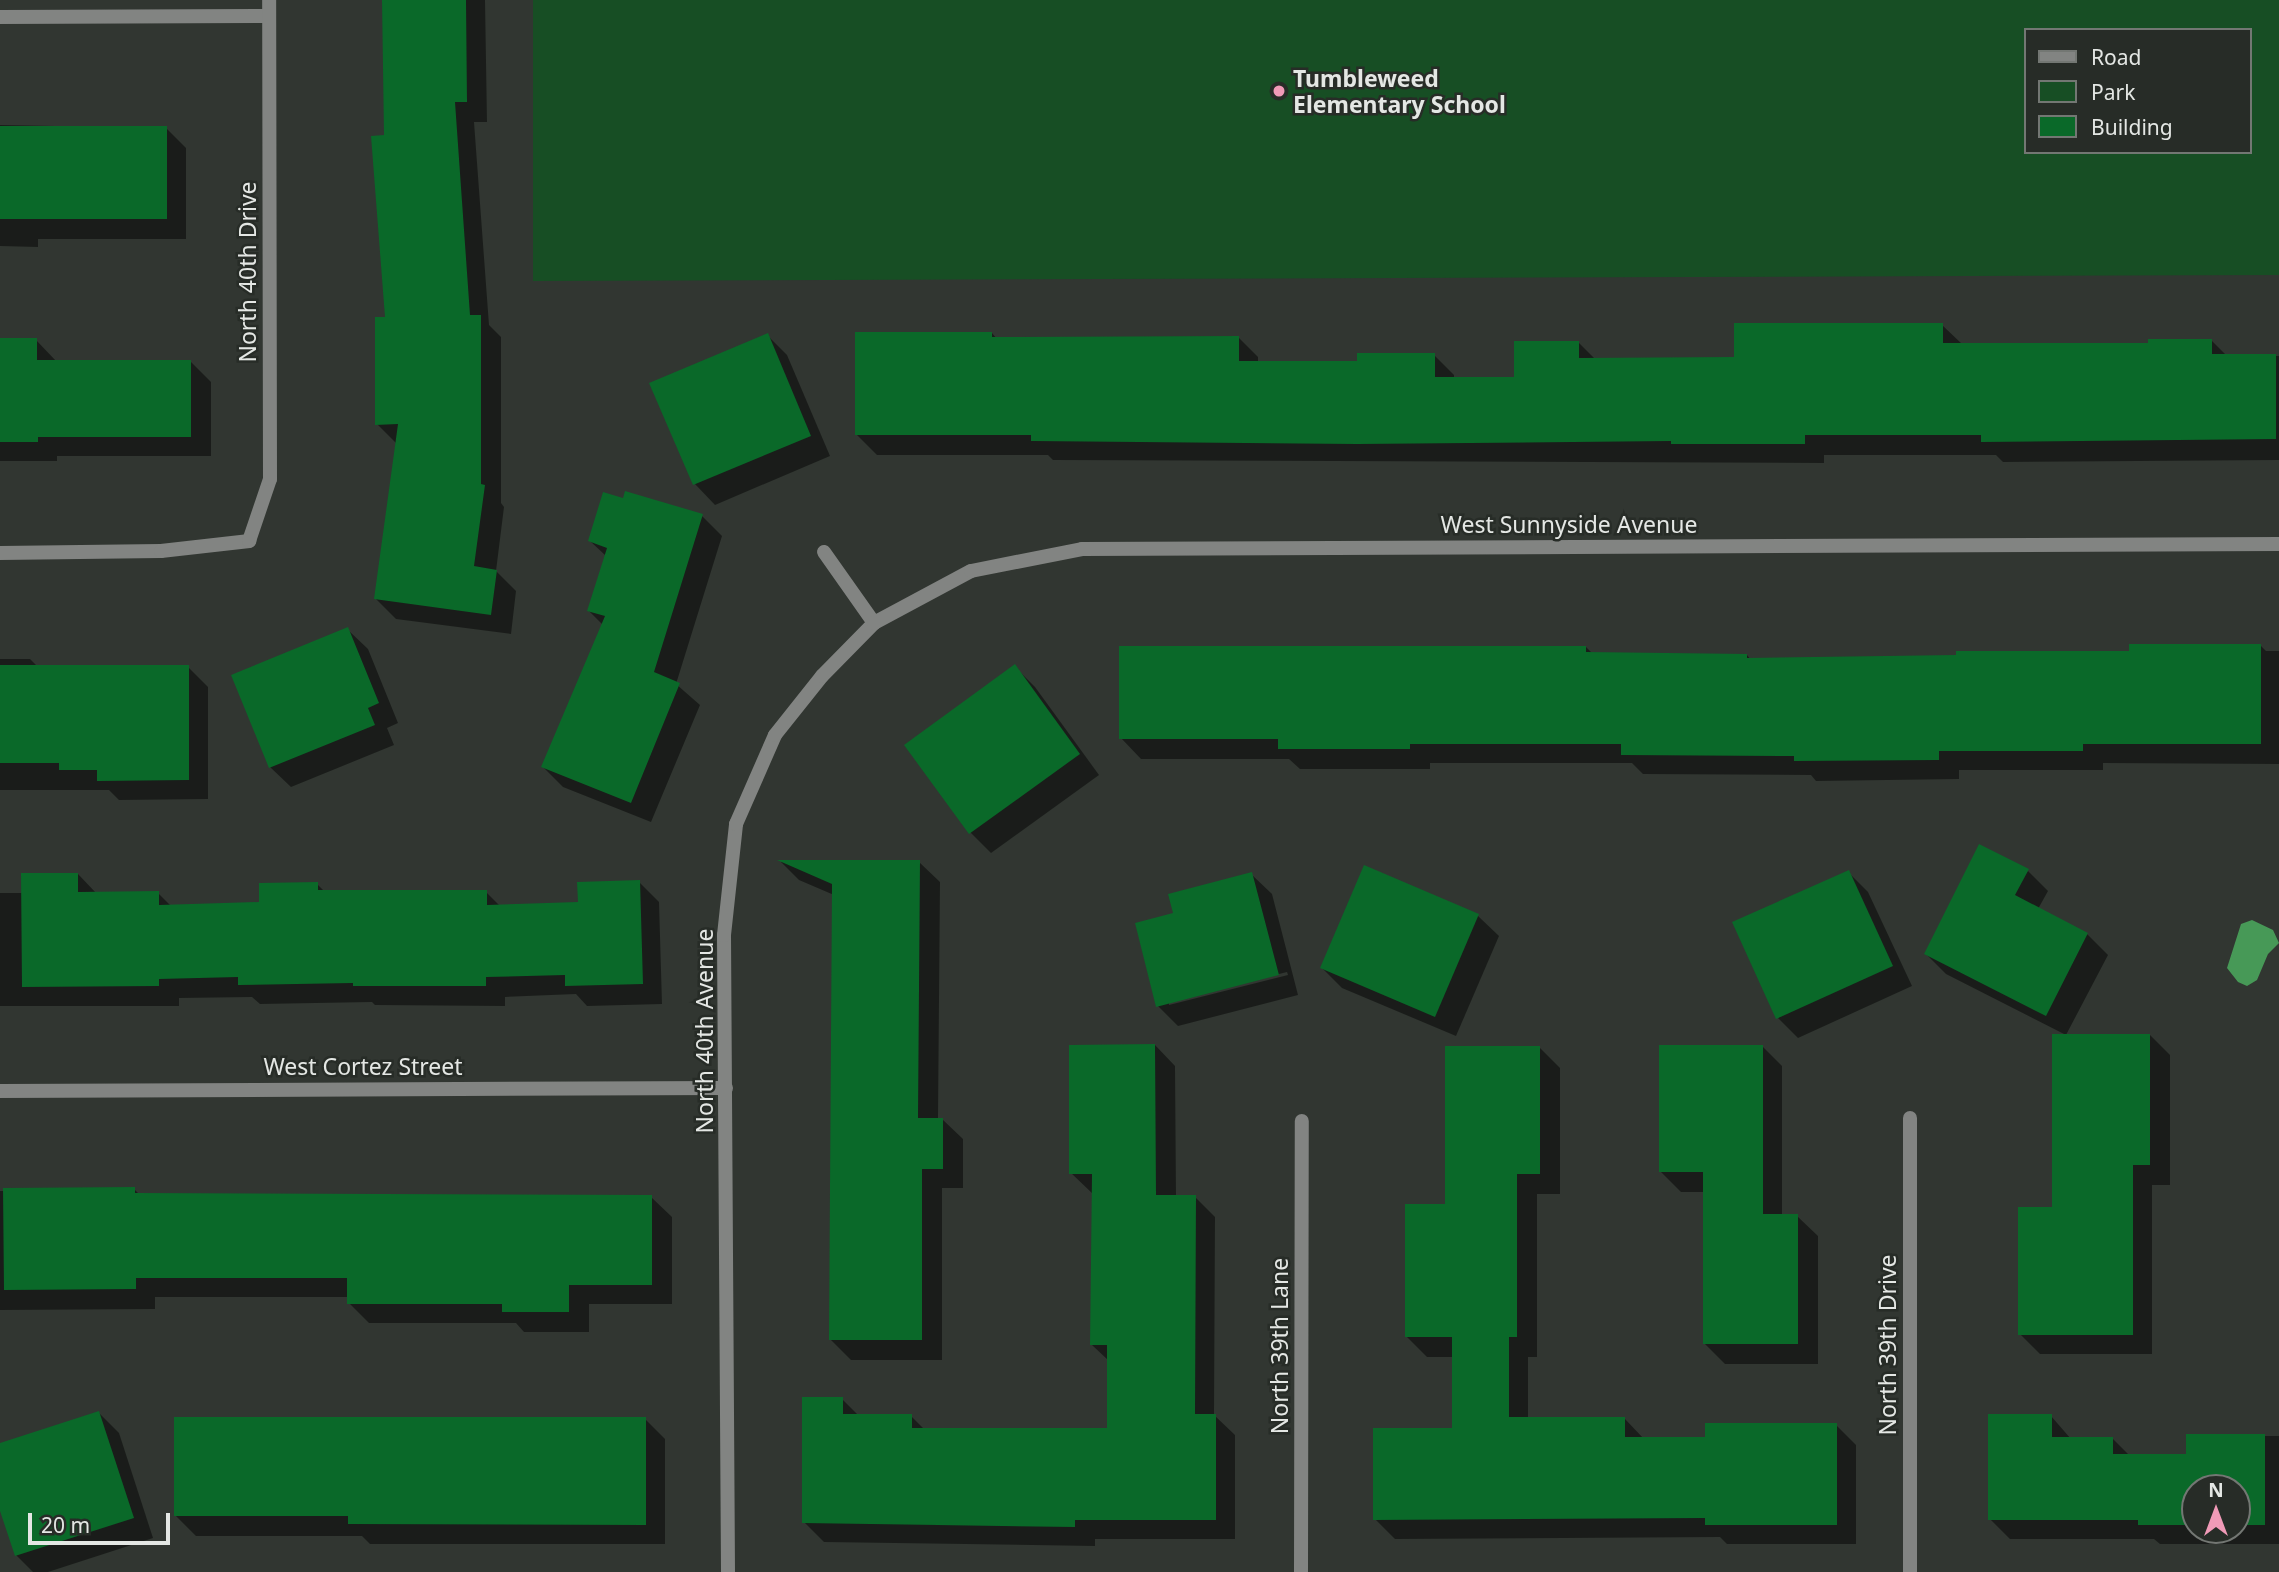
<!DOCTYPE html>
<html>
<head>
<meta charset="utf-8">
<style>
	body { margin:0 }
	#map { position:relative; width:2279px; height:1572px; overflow:hidden; background:#313631; font-family:"Noto Sans",sans-serif }
	div>[style] { position:absolute }
	[style*='--x'] { left:calc(var(--x)*1px); top:calc(var(--y)*1px); width:calc(var(--w)*1px); rotate:calc(var(--a)*1deg) }
	.green>* { inset:0; background:#174e24 }
	.water>* { inset:0; background:#479957 }
	.shadow>* { inset:0; background:#0007 }
	.building>* { inset:0; background:#0a6929 }
	.minor>* { height:14px; margin:-7px; padding:0 7px; transform-origin:7px; border-radius:7px; background:#828482 }
	.dots>* { width:19px; height:19px; translate:-50% -50%; box-sizing:border-box; border:4px solid #272c27; border-radius:50% }
	span { translate:-50% -50%; white-space:nowrap; text-align:center; line-height:1.15; -webkit-text-stroke:5px #272c27; paint-order:stroke }
	.poi-label { font-size:23px; color:#e4e7e4; font-weight:700 }
	.left { translate:0 -50%; text-align:left }
	.street-label { font-size:23px; color:#e4e7e4 }
	.legend { position:absolute; left:2024px; top:28px; width:228px; height:126px; box-sizing:border-box; background:#272c27; border:2px solid #737773; margin:0; padding:9px 12px; list-style:none; font-size:21px; color:#e4e7e4 }
	.legend li { display:flex; align-items:center; gap:14px; height:35px }
	.legend b { width:35px; border:2px solid #737773 }
	.north { position:absolute; left:2181px; top:1474px; width:70px; height:70px; box-sizing:border-box; background:#272c27; border:2px solid #737773; border-radius:50%; rotate:0deg; font-size:19px; font-weight:700; line-height:28px; text-align:center; color:#e4e7e4 }
	.north::after { content:''; display:block; margin:auto; width:24px; height:32px; background:#f09ab7; clip-path:polygon(50% 0,100% 100%,50% 72%,0 100%) }
	.scale { position:absolute; left:28px; top:1513px; width:142px; height:32px; box-sizing:border-box; border:4px solid #e4e7e4; border-top:0; padding-left:9px; font-size:21px; line-height:24px; white-space:nowrap; color:#e4e7e4; -webkit-text-stroke:5px #272c27; paint-order:stroke }
</style>
</head>
<body>
<div id="map">
	<div class="green">
		<i style="clip-path:polygon(evenodd,533px 0,2279px 0,2279px 275px,533px 281px,533px 0,2025px 30px,2249px 30px,2249px 152px,2025px 152px,2025px 30px)"></i>
	</div>
	<div class="water">
		<i style="clip-path:polygon(2252px 920px,2273px 930px,2279px 943px,2268px 954px,2257px 980px,2247px 986px,2238px 982px,2227px 968px,2241px 924px)"></i>
	</div>
	<div class="shadow">
		<i style="clip-path:polygon(384px 0,485px 0,487px 122px,474px 122px,489px 325px,501px 337px,501px 503px,504px 507px,496px 571px,516px 591px,511px 634px,396px 619px,375px 598px,397px 444px,377px 424px,387px 318px)"></i>
		<i style="clip-path:polygon(0 125px,166px 128px,186px 148px,186px 239px,38px 239px,38px 247px,0 246px)"></i>
		<i style="clip-path:polygon(1942px 325px,1962px 344px,2150px 344px,2211px 340px,2227px 356px,2279px 356px,2279px 460px,2003px 462px,1996px 455px,1824px 455px,1824px 463px,1053px 460px,1048px 455px,877px 455px,857px 435px,992px 333px,997px 339px,1238px 337px,1258px 357px,1258px 363px,1359px 363px,1434px 355px,1454px 375px,1454px 379px,1516px 379px,1579px 343px,1596px 360px,1736px 358px)"></i>
		<i style="clip-path:polygon(767px 335px,787px 355px,830px 456px,715px 505px,695px 484px,652px 384px)"></i>
		<i style="clip-path:polygon(0 340px,36px 340px,57px 362px,191px 362px,211px 382px,211px 456px,57px 456px,57px 461px,0 461px)"></i>
		<i style="clip-path:polygon(702px 516px,722px 536px,676px 684px,700px 705px,651px 822px,563px 787px,543px 767px,603px 625px,589px 611px,606px 556px,590px 541px)"></i>
		<i style="clip-path:polygon(347px 629px,368px 649px,398px 723px,387px 728px,394px 745px,291px 787px,270px 767px)"></i>
		<i style="clip-path:polygon(2261px 646px,2266px 651px,2279px 651px,2279px 764px,2103px 763px,2103px 770px,1959px 770px,1959px 779px,1816px 781px,1811px 775px,1643px 774px,1632px 763px,1430px 763px,1430px 769px,1300px 769px,1289px 759px,1141px 759px,1121px 738px,1586px 647px,1592px 653px,1747px 655px,1751px 660px,2131px 653px)"></i>
		<i style="clip-path:polygon(0 659px,30px 659px,38px 667px,188px 667px,208px 687px,208px 799px,119px 800px,109px 790px,0 790px)"></i>
		<i style="clip-path:polygon(1015px 667px,1035px 687px,1099px 775px,991px 853px,971px 833px,906px 745px)"></i>
		<i style="clip-path:polygon(781px 862px,919px 862px,940px 882px,938px 1119px,942px 1119px,963px 1139px,963px 1188px,942px 1188px,942px 1360px,851px 1360px,831px 1340px,834px 895px,799px 880px)"></i>
		<i style="clip-path:polygon(1365px 867px,1478px 916px,1499px 936px,1456px 1036px,1342px 988px,1322px 968px)"></i>
		<i style="clip-path:polygon(2028px 871px,2048px 891px,2038px 909px,2087px 934px,2108px 955px,2066px 1035px,1946px 974px,1926px 954px)"></i>
		<i style="clip-path:polygon(1848px 872px,1868px 892px,1912px 986px,1798px 1038px,1778px 1018px)"></i>
		<i style="clip-path:polygon(78px 874px,97px 894px,158px 893px,171px 906px,261px 904px,317px 884px,325px 892px,486px 892px,500px 906px,580px 904px,639px 882px,659px 902px,662px 1004px,587px 1006px,576px 994px,505px 997px,505px 1006px,375px 1005px,372px 1002px,260px 1004px,252px 997px,179px 998px,179px 1006px,0 1006px,0 893px,23px 893px)"></i>
		<i style="clip-path:polygon(evenodd,1251px 874px,1272px 894px,1298px 995px,1178px 1026px,1158px 1006px,1175px 915px,1251px 874px,1287px 972px,1288px 975px,1169px 1005px,1169px 1002px,1287px 972px)"></i>
		<i style="clip-path:polygon(2150px 1035px,2170px 1055px,2170px 1185px,2152px 1185px,2152px 1354px,2040px 1354px,2020px 1334px,2053px 1209px)"></i>
		<i style="clip-path:polygon(1155px 1045px,1175px 1066px,1176px 1197px,1195px 1197px,1215px 1217px,1214px 1415px,1235px 1435px,1235px 1539px,1095px 1539px,1095px 1546px,824px 1542px,804px 1522px,842px 1399px,859px 1416px,911px 1416px,925px 1430px,1108px 1430px,1109px 1361px,1092px 1345px,1093px 1194px,1071px 1173px)"></i>
		<i style="clip-path:polygon(1762px 1046px,1782px 1066px,1782px 1216px,1797px 1216px,1818px 1236px,1818px 1364px,1725px 1364px,1705px 1344px,1705px 1192px,1681px 1192px,1661px 1172px)"></i>
		<i style="clip-path:polygon(1540px 1048px,1560px 1068px,1560px 1194px,1537px 1194px,1537px 1357px,1528px 1357px,1528px 1419px,1625px 1419px,1644px 1439px,1706px 1439px,1836px 1425px,1856px 1445px,1856px 1544px,1727px 1544px,1720px 1537px,1395px 1539px,1375px 1519px,1454px 1430px,1454px 1357px,1427px 1357px,1407px 1337px,1447px 1206px)"></i>
		<i style="clip-path:polygon(134px 1189px,140px 1195px,651px 1197px,672px 1217px,672px 1304px,589px 1304px,589px 1332px,524px 1332px,516px 1323px,369px 1323px,349px 1303px,349px 1297px,155px 1297px,155px 1309px,0 1310px,0 1191px)"></i>
		<i style="clip-path:polygon(99px 1413px,119px 1433px,153px 1538px,48px 1572px,33px 1572px,16px 1555px,0 1506px,0 1445px)"></i>
		<i style="clip-path:polygon(evenodd,2051px 1416px,2071px 1439px,2113px 1439px,2130px 1456px,2187px 1456px,2187px 1436px,2279px 1436px,2279px 1544px,2160px 1544px,2154px 1539px,2010px 1539px,1990px 1519px,2051px 1416px,2195px 1488px,2237px 1488px,2237px 1530px,2195px 1530px,2195px 1488px)"></i>
		<i style="clip-path:polygon(645px 1419px,665px 1439px,665px 1544px,370px 1544px,362px 1536px,196px 1536px,176px 1516px)"></i>
	</div>
	<div class="building">
		<i style="clip-path:polygon(382px 0,466px 0,467px 102px,455px 102px,470px 315px,481px 315px,481px 484px,485px 485px,474px 566px,497px 570px,491px 615px,374px 599px,398px 424px,375px 425px,375px 317px,385px 317px,371px 136px,384px 135px)"></i>
		<i style="clip-path:polygon(0 126px,167px 126px,167px 219px,0 219px)"></i>
		<i style="clip-path:polygon(1734px 323px,1943px 323px,1943px 343px,2148px 343px,2148px 339px,2212px 339px,2212px 354px,2276px 354px,2276px 439px,1981px 442px,1981px 435px,1805px 435px,1805px 444px,1671px 444px,1671px 441px,1357px 444px,1031px 441px,1031px 435px,855px 435px,855px 332px,992px 332px,992px 337px,1239px 336px,1239px 361px,1357px 361px,1357px 353px,1435px 353px,1435px 377px,1514px 377px,1514px 341px,1579px 341px,1579px 358px,1734px 357px)"></i>
		<i style="clip-path:polygon(768px 333px,811px 436px,693px 485px,649px 383px)"></i>
		<i style="clip-path:polygon(0 338px,37px 338px,37px 360px,191px 360px,191px 437px,38px 437px,38px 442px,0 442px)"></i>
		<i style="clip-path:polygon(625px 491px,703px 514px,654px 672px,680px 683px,631px 803px,541px 767px,605px 616px,587px 611px,607px 548px,588px 541px,603px 492px,623px 498px)"></i>
		<i style="clip-path:polygon(348px 627px,379px 703px,368px 708px,375px 725px,269px 768px,231px 675px)"></i>
		<i style="clip-path:polygon(2129px 644px,2261px 644px,2261px 744px,2083px 744px,2083px 751px,1939px 751px,1939px 760px,1794px 761px,1794px 756px,1621px 755px,1621px 744px,1410px 744px,1410px 749px,1278px 749px,1278px 739px,1119px 739px,1119px 646px,1586px 646px,1586px 652px,1747px 654px,1747px 658px,1956px 655px,1956px 651px,2129px 651px)"></i>
		<i style="clip-path:polygon(1015px 664px,1080px 754px,969px 834px,904px 745px)"></i>
		<i style="clip-path:polygon(0 665px,189px 665px,189px 780px,97px 781px,97px 770px,59px 770px,59px 763px,0 763px)"></i>
		<i style="clip-path:polygon(1979px 844px,2029px 869px,2015px 895px,2088px 933px,2046px 1016px,1924px 954px)"></i>
		<i style="clip-path:polygon(777px 860px,920px 860px,918px 1118px,943px 1118px,943px 1169px,922px 1169px,922px 1340px,829px 1340px,832px 884px)"></i>
		<i style="clip-path:polygon(1364px 865px,1479px 914px,1435px 1017px,1320px 968px)"></i>
		<i style="clip-path:polygon(1849px 870px,1893px 966px,1776px 1019px,1732px 922px)"></i>
		<i style="clip-path:polygon(1252px 872px,1279px 975px,1156px 1007px,1135px 923px,1173px 913px,1168px 894px)"></i>
		<i style="clip-path:polygon(21px 873px,78px 873px,78px 892px,159px 891px,159px 905px,259px 902px,259px 883px,318px 882px,318px 890px,487px 890px,487px 905px,578px 902px,577px 882px,640px 880px,643px 984px,565px 986px,565px 975px,486px 977px,486px 986px,353px 986px,353px 983px,238px 985px,238px 977px,159px 979px,159px 986px,22px 987px)"></i>
		<i style="clip-path:polygon(2052px 1034px,2150px 1034px,2150px 1165px,2133px 1165px,2133px 1335px,2018px 1335px,2018px 1207px,2052px 1207px)"></i>
		<i style="clip-path:polygon(1155px 1044px,1156px 1195px,1196px 1195px,1195px 1414px,1216px 1414px,1216px 1520px,1075px 1520px,1075px 1527px,802px 1523px,802px 1397px,843px 1397px,843px 1414px,912px 1414px,912px 1428px,1107px 1428px,1107px 1345px,1090px 1345px,1092px 1174px,1069px 1174px,1069px 1045px)"></i>
		<i style="clip-path:polygon(1659px 1045px,1763px 1045px,1763px 1214px,1798px 1214px,1798px 1344px,1703px 1344px,1703px 1172px,1659px 1172px)"></i>
		<i style="clip-path:polygon(1445px 1046px,1540px 1046px,1540px 1174px,1517px 1174px,1517px 1337px,1509px 1337px,1509px 1417px,1625px 1417px,1625px 1437px,1705px 1437px,1705px 1423px,1837px 1423px,1837px 1525px,1705px 1525px,1705px 1518px,1373px 1520px,1373px 1428px,1452px 1428px,1452px 1337px,1405px 1337px,1405px 1204px,1445px 1204px)"></i>
		<i style="clip-path:polygon(135px 1187px,135px 1193px,652px 1195px,652px 1285px,569px 1285px,569px 1312px,502px 1312px,502px 1304px,347px 1304px,347px 1278px,136px 1278px,136px 1289px,4px 1290px,3px 1188px)"></i>
		<i style="clip-path:polygon(99px 1411px,134px 1518px,15px 1556px,0 1511px,0 1443px)"></i>
		<i style="clip-path:polygon(1988px 1414px,2052px 1414px,2052px 1437px,2113px 1437px,2113px 1454px,2186px 1454px,2186px 1434px,2265px 1434px,2265px 1525px,2237px 1525px,2237px 1488px,2195px 1488px,2195px 1525px,2138px 1525px,2138px 1520px,1988px 1520px)"></i>
		<i style="clip-path:polygon(174px 1417px,646px 1417px,646px 1525px,348px 1524px,348px 1516px,174px 1516px)"></i>
	</div>
	<div class="minor">
		<i style="--x:0;--y:17;--w:269;--a:-0.2"></i>
		<i style="--x:824;--y:552;--w:87;--a:54.8"></i>
		<i style="--x:0;--y:553;--w:161;--a:-0.7"></i>
		<i style="--x:161;--y:551;--w:89;--a:-6.5"></i>
		<i style="--x:249;--y:541;--w:65;--a:-71.3"></i>
		<i style="--x:270;--y:479;--w:479;--a:-90.1"></i>
		<i style="--x:0;--y:1091;--w:726;--a:-0.24"></i>
		<i style="--x:1910;--y:1118;--w:454;--a:90"></i>
		<i style="--x:728;--y:1572;--w:637;--a:-90.36"></i>
		<i style="--x:724;--y:935;--w:112;--a:-83.8"></i>
		<i style="--x:736;--y:824;--w:97;--a:-66.3"></i>
		<i style="--x:775;--y:735;--w:75;--a:-51.5"></i>
		<i style="--x:822;--y:676;--w:74;--a:-45.5"></i>
		<i style="--x:874;--y:623;--w:110;--a:-28.2"></i>
		<i style="--x:971;--y:571;--w:113;--a:-11.2"></i>
		<i style="--x:1082;--y:549;--w:1197;--a:-0.24"></i>
		<i style="--x:1301;--y:1572;--w:451;--a:-89.9"></i>
	</div>
	<div class="dots">
		<i style="left:1279px;top:91px;background:#f09ab7"></i>
	</div>
	<div class="poi-label">
		<span class="left" style="left:1293px;top:91px">Tumbleweed<br>Elementary School</span>
	</div>
	<div class="street-label">
		<span style="left:247px;top:272px;rotate:-90deg">North 40th Drive</span>
		<span style="left:1569px;top:524px">West Sunnyside Avenue</span>
		<span style="left:704px;top:1031px;rotate:-90deg">North 40th Avenue</span>
		<span style="left:363px;top:1066px">West Cortez Street</span>
		<span style="left:1887px;top:1345px;rotate:-90deg">North 39th Drive</span>
		<span style="left:1279px;top:1346px;rotate:-90deg">North 39th Lane</span>
	</div>
	<ul class="legend">
	<li><b style="height:9px;background:#828482"></b>Road</li>
	<li><b style="height:19px;background:#174e24"></b>Park</li>
	<li><b style="height:19px;background:#0a6929"></b>Building</li>
	</ul>
	<div class="north">N</div>
	<div class="scale">20 m</div>
</div>
</body>
</html>
